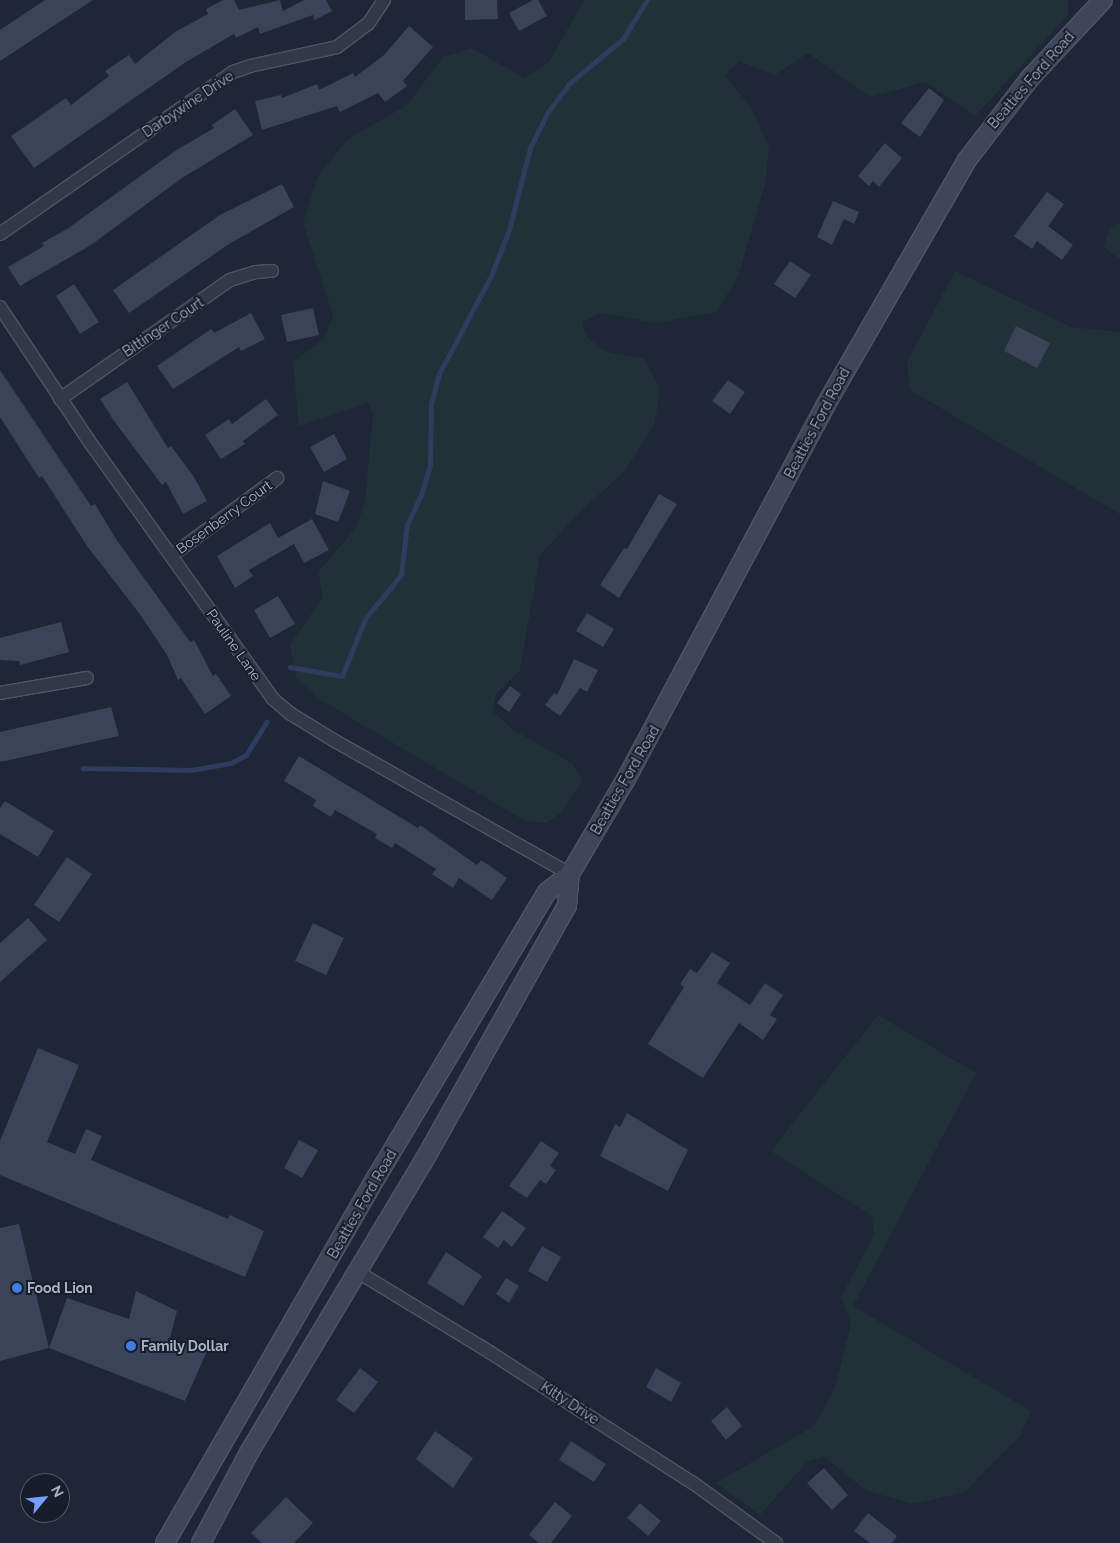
<!DOCTYPE html>
<html>
<head>
<meta charset="utf-8">
<style>
	body { margin:0 }
	#map { position:relative; width:1120px; height:1543px; overflow:hidden; background:#1e2637; font-family:Raleway,sans-serif }
	div>[style] { position:absolute }
	[style*='--x'] { left:calc(var(--x)*1px); top:calc(var(--y)*1px); width:calc(var(--w)*1px); rotate:calc(var(--a)*1deg) }
	.green>* { inset:0; background:#203238 }
	.stream>* { height:4.5px; margin:-2.25px; padding:0 2.25px; transform-origin:2.25px; border-radius:2.25px; background:#2e3d5d }
	.building>* { inset:0; background:#3a4358 }
	.roads { filter:drop-shadow(1px 0 #4f5566) drop-shadow(-1px 0 #4f5566) drop-shadow(0 1px #4f5566) drop-shadow(0 -1px #4f5566) }
	.street>* { height:12px; margin:-6px; padding:0 6px; transform-origin:6px; border-radius:6px; background:#313847 }
	.secondary>* { height:18px; margin:-9px; padding:0 9px; transform-origin:9px; border-radius:9px; background:#3f465a }
	.dots>* { width:14px; height:14px; translate:-50% -50%; box-sizing:border-box; border:2px solid #171d2b; border-radius:50% }
	span { translate:-50% -50%; white-space:nowrap; text-align:center; line-height:1.15; -webkit-text-stroke:4px #171d2b; paint-order:stroke }
	.street-label { font-size:14px; color:#abb2c5 }
	.poi-label { font-size:14px; color:#abb2c5; font-weight:700 }
	.left { translate:0 -50%; text-align:left }
	.north { position:absolute; left:20px; top:1473px; width:50px; height:50px; box-sizing:border-box; background:#171d2b; border:1px solid #525969; border-radius:50%; rotate:62deg; font-size:14px; font-weight:700; line-height:20px; text-align:center; color:#abb2c5 }
	.north::after { content:''; display:block; margin:auto; width:18px; height:22px; background:#779dfd; clip-path:polygon(50% 0,100% 100%,50% 72%,0 100%) }
</style>
</head>
<body>
<div id="map">
	<div class="green">
		<i style="clip-path:polygon(584px 0,1068px 0,1068px 15px,975px 116px,926px 82px,870px 97px,808px 53px,775px 75px,739px 61px,725px 76px,751px 107px,769px 147px,765px 184px,738px 277px,716px 312px,656px 323px,600px 313px,582px 322px,586px 336px,604px 351px,644px 359px,660px 388px,655px 423px,625px 471px,580px 512px,540px 555px,520px 670px,496px 694px,492px 711px,515px 731px,573px 764px,582px 781px,562px 812px,546px 823px,525px 821px,319px 699px,296px 678px,290px 645px,323px 597px,318px 572px,356px 528px,365px 501px,373px 414px,368px 403px,299px 426px,293px 362px,324px 339px,333px 316px,303px 223px,318px 176px,348px 139px,407px 105px,443px 57px,471px 48px,525px 78px,549px 62px)"></i>
		<i style="clip-path:polygon(1120px 223px,1120px 259px,1103px 247px,1111px 226px)"></i>
		<i style="clip-path:polygon(955px 271px,1071px 327px,1120px 332px,1120px 514px,910px 390px,907px 362px)"></i>
		<i style="clip-path:polygon(878px 1015px,976px 1073px,853px 1306px,1031px 1411px,1021px 1435px,965px 1492px,914px 1504px,867px 1491px,824px 1457px,807px 1462px,760px 1515px,716px 1483px,814px 1426px,835px 1388px,851px 1324px,841px 1297px,874px 1235px,872px 1216px,771px 1151px)"></i>
	</div>
	<div class="stream">
		<i style="--x:290;--y:667;--w:53;--a:9.8"></i>
		<i style="--x:342;--y:676;--w:61;--a:-68"></i>
		<i style="--x:365;--y:619;--w:57;--a:-50.7"></i>
		<i style="--x:401;--y:575;--w:50;--a:-83.2"></i>
		<i style="--x:407;--y:525;--w:33;--a:-65"></i>
		<i style="--x:421;--y:495;--w:30;--a:-73"></i>
		<i style="--x:430;--y:466;--w:62;--a:-89.1"></i>
		<i style="--x:431;--y:404;--w:31;--a:-75"></i>
		<i style="--x:439;--y:374;--w:111;--a:-62"></i>
		<i style="--x:491;--y:276;--w:49;--a:-68.6"></i>
		<i style="--x:509;--y:230;--w:85;--a:-75.6"></i>
		<i style="--x:530;--y:148;--w:40;--a:-63.4"></i>
		<i style="--x:548;--y:112;--w:36;--a:-53"></i>
		<i style="--x:570;--y:83;--w:69;--a:-39.7"></i>
		<i style="--x:623;--y:39;--w:46;--a:-58.4"></i>
		<i style="--x:83;--y:768;--w:108;--a:1.1"></i>
		<i style="--x:191;--y:770;--w:41;--a:-9.9"></i>
		<i style="--x:231;--y:763;--w:17;--a:-28"></i>
		<i style="--x:246;--y:755;--w:39;--a:-58"></i>
	</div>
	<div class="building">
		<i style="clip-path:polygon(45px 0,93px 0,0 61px,0 30px)"></i>
		<i style="clip-path:polygon(223px 0,234px 0,239px 10px,280px 0,283px 11px,304px 0,326px 0,332px 11px,315px 20px,313px 15px,260px 34px,258px 27px,236px 38px,234px 34px,186px 62px,34px 168px,11px 136px,66px 98px,71px 105px,109px 76px,105px 71px,129px 55px,135px 64px,175px 32px,208px 14px,206px 9px)"></i>
		<i style="clip-path:polygon(465px 0,497px 0,498px 19px,465px 20px)"></i>
		<i style="clip-path:polygon(533px 0,538px 0,547px 16px,519px 31px,509px 13px)"></i>
		<i style="clip-path:polygon(409px 26px,433px 47px,403px 81px,407px 86px,385px 102px,378px 93px,340px 112px,337px 106px,262px 130px,255px 101px,281px 95px,282px 98px,317px 84px,319px 90px,353px 73px,355px 77px,384px 55px)"></i>
		<i style="clip-path:polygon(929px 88px,944px 100px,920px 137px,901px 123px)"></i>
		<i style="clip-path:polygon(235px 109px,253px 135px,182px 178px,91px 245px,20px 286px,8px 267px,44px 246px,42px 243px,67px 229px,175px 151px,214px 128px,212px 125px)"></i>
		<i style="clip-path:polygon(885px 143px,902px 158px,879px 187px,873px 181px,869px 186px,858px 176px)"></i>
		<i style="clip-path:polygon(282px 184px,294px 207px,229px 244px,129px 313px,113px 290px,220px 215px)"></i>
		<i style="clip-path:polygon(1047px 192px,1064px 204px,1048px 226px,1073px 245px,1062px 260px,1037px 241px,1032px 249px,1014px 236px)"></i>
		<i style="clip-path:polygon(833px 201px,859px 212px,854px 224px,844px 219px,832px 245px,817px 237px)"></i>
		<i style="clip-path:polygon(790px 261px,811px 275px,795px 298px,774px 284px)"></i>
		<i style="clip-path:polygon(74px 284px,99px 322px,80px 334px,56px 296px)"></i>
		<i style="clip-path:polygon(313px 308px,319px 335px,287px 342px,281px 315px)"></i>
		<i style="clip-path:polygon(251px 313px,265px 339px,241px 351px,239px 347px,173px 389px,157px 366px,211px 329px,214px 333px)"></i>
		<i style="clip-path:polygon(1016px 326px,1050px 343px,1037px 368px,1004px 351px)"></i>
		<i style="clip-path:polygon(0 370px,91px 506px,95px 504px,116px 539px,190px 642px,194px 640px,213px 676px,216px 674px,231px 696px,205px 714px,181px 678px,178px 680px,167px 655px,139px 613px,87px 546px,42px 476px,39px 478px,0 417px)"></i>
		<i style="clip-path:polygon(728px 380px,745px 392px,730px 414px,712px 401px)"></i>
		<i style="clip-path:polygon(127px 382px,168px 448px,171px 446px,194px 477px,207px 501px,183px 514px,166px 482px,162px 485px,114px 421px,100px 399px)"></i>
		<i style="clip-path:polygon(266px 399px,278px 415px,243px 441px,245px 444px,221px 459px,205px 435px,229px 419px,232px 424px)"></i>
		<i style="clip-path:polygon(334px 434px,347px 459px,324px 472px,310px 447px)"></i>
		<i style="clip-path:polygon(323px 481px,350px 491px,338px 522px,315px 514px)"></i>
		<i style="clip-path:polygon(659px 494px,677px 504px,619px 598px,600px 585px,624px 548px,627px 549px)"></i>
		<i style="clip-path:polygon(312px 519px,329px 550px,304px 563px,294px 544px,249px 570px,253px 576px,235px 588px,217px 556px,270px 523px,278px 538px)"></i>
		<i style="clip-path:polygon(278px 596px,295px 624px,270px 638px,254px 610px)"></i>
		<i style="clip-path:polygon(587px 613px,614px 629px,603px 647px,576px 631px)"></i>
		<i style="clip-path:polygon(61px 622px,69px 652px,20px 665px,19px 661px,0 660px,0 638px)"></i>
		<i style="clip-path:polygon(574px 659px,598px 670px,587px 692px,580px 688px,560px 716px,545px 705px,554px 693px,557px 695px)"></i>
		<i style="clip-path:polygon(510px 686px,521px 694px,509px 712px,497px 703px)"></i>
		<i style="clip-path:polygon(111px 707px,119px 736px,0 762px,0 732px)"></i>
		<i style="clip-path:polygon(299px 756px,418px 828px,420px 825px,477px 865px,481px 860px,507px 878px,492px 900px,459px 878px,453px 888px,432px 874px,436px 869px,395px 843px,392px 848px,375px 838px,377px 834px,335px 810px,331px 817px,313px 806px,316px 800px,284px 781px)"></i>
		<i style="clip-path:polygon(5px 801px,54px 831px,38px 857px,0 834px,0 808px)"></i>
		<i style="clip-path:polygon(67px 857px,92px 874px,59px 922px,34px 905px)"></i>
		<i style="clip-path:polygon(28px 918px,47px 940px,0 982px,0 943px)"></i>
		<i style="clip-path:polygon(313px 923px,344px 938px,326px 975px,295px 961px)"></i>
		<i style="clip-path:polygon(712px 952px,730px 963px,717px 983px,750px 1005px,765px 983px,783px 995px,770px 1015px,777px 1019px,763px 1040px,739px 1023px,703px 1078px,648px 1044px,684px 987px,680px 984px,690px 969px,697px 973px)"></i>
		<i style="clip-path:polygon(38px 1048px,79px 1065px,47px 1142px,75px 1154px,86px 1129px,102px 1136px,91px 1160px,228px 1219px,230px 1215px,264px 1231px,245px 1277px,0 1175px,0 1141px)"></i>
		<i style="clip-path:polygon(627px 1113px,688px 1150px,668px 1191px,600px 1156px,615px 1124px,620px 1127px)"></i>
		<i style="clip-path:polygon(299px 1140px,318px 1150px,302px 1178px,284px 1168px)"></i>
		<i style="clip-path:polygon(541px 1141px,559px 1153px,550px 1166px,556px 1170px,546px 1184px,540px 1180px,527px 1198px,509px 1186px)"></i>
		<i style="clip-path:polygon(502px 1211px,526px 1228px,512px 1247px,504px 1240px,498px 1248px,483px 1237px)"></i>
		<i style="clip-path:polygon(19px 1224px,49px 1348px,0 1361px,0 1228px)"></i>
		<i style="clip-path:polygon(542px 1246px,561px 1257px,547px 1282px,528px 1271px)"></i>
		<i style="clip-path:polygon(446px 1252px,482px 1276px,463px 1306px,427px 1283px)"></i>
		<i style="clip-path:polygon(506px 1278px,519px 1286px,509px 1303px,496px 1294px)"></i>
		<i style="clip-path:polygon(136px 1291px,177px 1311px,170px 1338px,207px 1351px,185px 1401px,49px 1348px,67px 1298px,129px 1319px)"></i>
		<i style="clip-path:polygon(360px 1368px,378px 1382px,354px 1413px,336px 1400px)"></i>
		<i style="clip-path:polygon(656px 1368px,681px 1383px,671px 1402px,646px 1387px)"></i>
		<i style="clip-path:polygon(727px 1407px,742px 1426px,726px 1440px,711px 1421px)"></i>
		<i style="clip-path:polygon(435px 1431px,473px 1458px,453px 1488px,416px 1459px)"></i>
		<i style="clip-path:polygon(571px 1441px,606px 1464px,594px 1482px,559px 1460px)"></i>
		<i style="clip-path:polygon(824px 1468px,848px 1495px,832px 1510px,807px 1483px)"></i>
		<i style="clip-path:polygon(286px 1497px,313px 1523px,294px 1543px,262px 1543px,251px 1533px)"></i>
		<i style="clip-path:polygon(555px 1502px,572px 1516px,551px 1543px,539px 1543px,529px 1535px)"></i>
		<i style="clip-path:polygon(640px 1503px,661px 1521px,648px 1536px,627px 1518px)"></i>
		<i style="clip-path:polygon(868px 1513px,897px 1536px,892px 1543px,870px 1543px,854px 1531px)"></i>
	</div>
	<div class="roads">
		<div class="street">
			<i style="--x:0;--y:234;--w:284;--a:-34.8"></i>
			<i style="--x:233;--y:72;--w:18;--a:-19"></i>
			<i style="--x:250;--y:66;--w:89;--a:-12.3"></i>
			<i style="--x:337;--y:47;--w:39;--a:-37"></i>
			<i style="--x:368;--y:24;--w:29;--a:-56"></i>
			<i style="--x:0;--y:307;--w:161;--a:56.4"></i>
			<i style="--x:89;--y:441;--w:317;--a:54.5"></i>
			<i style="--x:273;--y:699;--w:23;--a:40"></i>
			<i style="--x:291;--y:714;--w:52;--a:31.5"></i>
			<i style="--x:335;--y:741;--w:270;--a:29.5"></i>
			<i style="--x:60;--y:399;--w:208;--a:-35"></i>
			<i style="--x:230;--y:280;--w:27;--a:-17"></i>
			<i style="--x:256;--y:272;--w:16;--a:-4"></i>
			<i style="--x:171;--y:556;--w:132;--a:-36.3"></i>
			<i style="--x:0;--y:693;--w:88;--a:-9.8"></i>
			<i style="--x:358;--y:1272;--w:156;--a:31.3"></i>
			<i style="--x:491;--y:1353;--w:240;--a:32.8"></i>
			<i style="--x:693;--y:1483;--w:102;--a:35.9"></i>
		</div>
		<div class="secondary">
			<i style="--x:165;--y:1543;--w:424;--a:-60"></i>
			<i style="--x:377;--y:1176;--w:331;--a:-59.1"></i>
			<i style="--x:547;--y:892;--w:29;--a:-38"></i>
			<i style="--x:570;--y:874;--w:110;--a:-59.5"></i>
			<i style="--x:626;--y:779;--w:423;--a:-61.9"></i>
			<i style="--x:825;--y:406;--w:284;--a:-60"></i>
			<i style="--x:967;--y:160;--w:105;--a:-52.4"></i>
			<i style="--x:1031;--y:77;--w:105;--a:-46.9"></i>
			<i style="--x:201;--y:1543;--w:104;--a:-62"></i>
			<i style="--x:250;--y:1451;--w:335;--a:-59.1"></i>
			<i style="--x:422;--y:1164;--w:296;--a:-60.7"></i>
			<i style="--x:567;--y:906;--w:32;--a:-85"></i>
		</div>
	</div>
	<div class="dots">
		<i style="left:17px;top:1288px;background:#3f7fe0"></i>
		<i style="left:131px;top:1346px;background:#3f7fe0"></i>
	</div>
	<div class="street-label">
		<span style="left:1031px;top:80px;rotate:-49deg">Beatties Ford Road</span>
		<span style="left:188px;top:104px;rotate:-34deg">Darbywine Drive</span>
		<span style="left:163px;top:327px;rotate:-34deg">Bittinger Court</span>
		<span style="left:817px;top:423px;rotate:-62deg">Beatties Ford Road</span>
		<span style="left:224px;top:517px;rotate:-36deg">Bosenberry Court</span>
		<span style="left:234px;top:645px;rotate:55deg">Pauline Lane</span>
		<span style="left:625px;top:780px;rotate:-60deg">Beatties Ford Road</span>
		<span style="left:362px;top:1204px;rotate:-60deg">Beatties Ford Road</span>
		<span style="left:570px;top:1403px;rotate:33deg">Kitty Drive</span>
	</div>
	<div class="poi-label">
		<span class="left" style="left:27px;top:1288px">Food Lion</span>
		<span class="left" style="left:141px;top:1346px">Family Dollar</span>
	</div>
	<div class="north">N</div>
</div>
</body>
</html>
